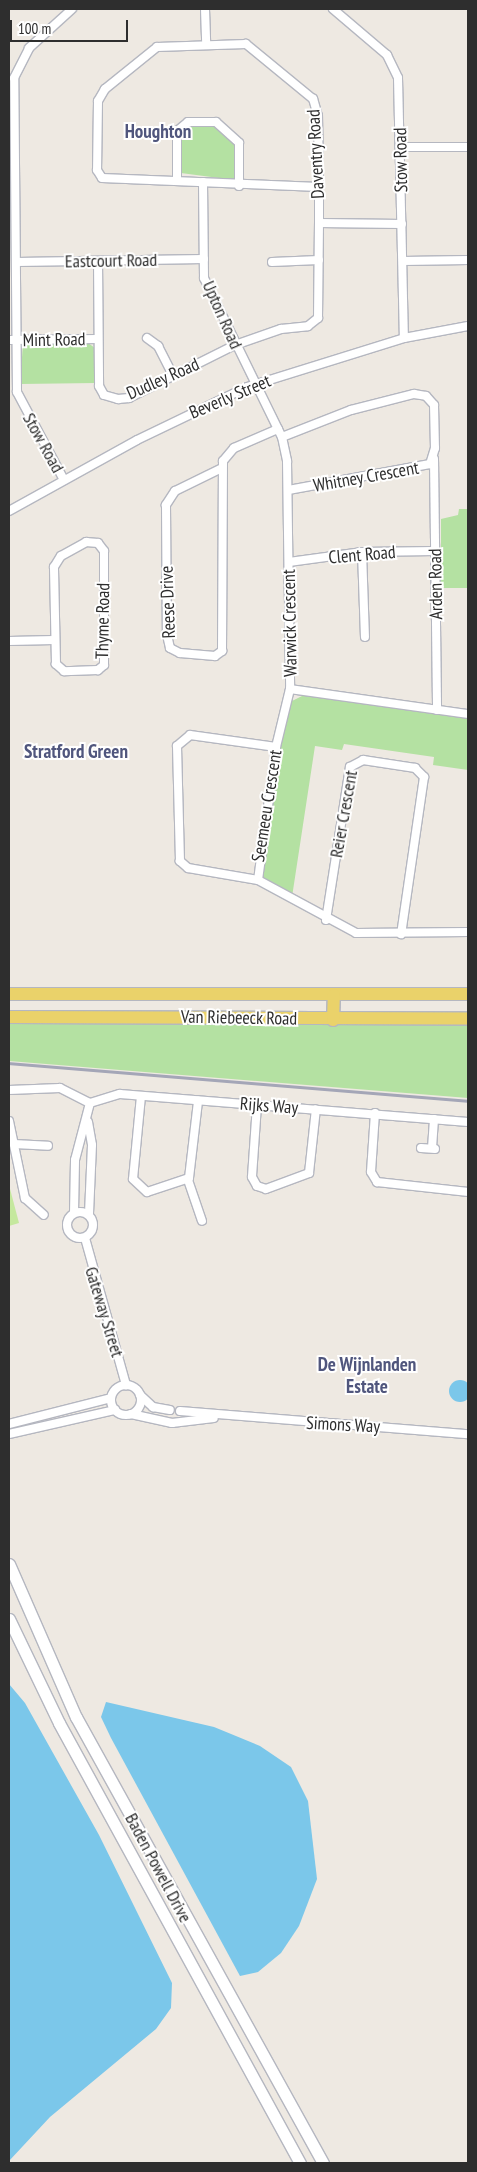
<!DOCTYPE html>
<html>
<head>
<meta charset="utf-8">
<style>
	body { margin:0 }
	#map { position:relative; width:477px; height:2172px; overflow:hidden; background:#eee9e2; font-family:"PT Sans Narrow",sans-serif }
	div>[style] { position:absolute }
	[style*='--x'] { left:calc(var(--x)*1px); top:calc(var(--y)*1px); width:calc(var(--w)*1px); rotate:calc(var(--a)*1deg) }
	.green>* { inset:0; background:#b4e1a2 }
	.pitch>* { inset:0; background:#c5e89e }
	.water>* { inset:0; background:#7bc7ea }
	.round { border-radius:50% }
	.roads { filter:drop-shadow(1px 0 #b5b7c0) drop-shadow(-1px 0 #b5b7c0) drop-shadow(0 1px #b5b7c0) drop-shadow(0 -1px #b5b7c0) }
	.minor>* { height:8px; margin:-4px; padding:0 4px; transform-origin:4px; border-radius:4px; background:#fff }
	.minor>.ring { margin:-4px; padding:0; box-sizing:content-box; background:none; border:8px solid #fff; border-radius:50% }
	.secondary>* { height:11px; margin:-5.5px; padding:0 5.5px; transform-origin:5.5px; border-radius:5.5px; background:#fff }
	.primary>* { height:12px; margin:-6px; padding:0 6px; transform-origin:6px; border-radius:6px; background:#ead26a }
	.rail>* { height:2.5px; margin:-1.25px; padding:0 1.25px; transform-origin:1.25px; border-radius:1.25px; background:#a4a6b7 }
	span { translate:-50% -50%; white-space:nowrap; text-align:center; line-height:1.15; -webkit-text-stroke:4px #fff; paint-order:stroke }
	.street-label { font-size:18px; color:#2e2e2e }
	.neighbourhood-label { font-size:19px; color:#50567d; font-weight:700 }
	.frame { position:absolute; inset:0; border:10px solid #2e2e2e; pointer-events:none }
	.scale { position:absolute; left:10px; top:20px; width:118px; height:22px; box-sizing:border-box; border:2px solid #2e2e2e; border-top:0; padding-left:6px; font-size:15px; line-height:18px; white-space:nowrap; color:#2e2e2e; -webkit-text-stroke:4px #fff; paint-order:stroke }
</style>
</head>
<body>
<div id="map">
	<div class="green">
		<i style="clip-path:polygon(190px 125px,216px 125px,236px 145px,234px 180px,181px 173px,180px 132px)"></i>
		<i style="clip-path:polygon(88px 343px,95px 348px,96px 383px,20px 384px,23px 344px)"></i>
		<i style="clip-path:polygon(459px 509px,468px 509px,468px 588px,441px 588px,441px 519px,458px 515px)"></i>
		<i style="clip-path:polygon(304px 695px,468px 718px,468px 770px,433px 765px,434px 757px,344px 744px,342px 750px,315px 746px,292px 897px,262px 879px,261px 872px,283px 732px,292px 701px)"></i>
		<i style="clip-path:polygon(468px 1022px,468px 1098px,9px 1061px,9px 1024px)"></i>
	</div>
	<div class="pitch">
		<i style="clip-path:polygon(9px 1185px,19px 1223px,9px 1226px)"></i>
	</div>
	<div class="water">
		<i class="round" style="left:449px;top:1380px;width:22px;height:22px"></i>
		<i style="clip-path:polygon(9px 1684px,25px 1703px,99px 1835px,172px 1983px,171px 2008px,156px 2029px,50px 2117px,9px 2161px)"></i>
		<i style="clip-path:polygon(106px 1702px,214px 1727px,260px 1746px,291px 1767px,308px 1801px,317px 1879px,299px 1926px,281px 1953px,258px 1972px,240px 1976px,111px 1738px,101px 1717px)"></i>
	</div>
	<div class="roads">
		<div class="minor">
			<i style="--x:205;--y:9;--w:33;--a:88"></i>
			<i style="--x:333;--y:9;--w:71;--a:40.4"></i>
			<i style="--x:387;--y:55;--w:25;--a:64"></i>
			<i style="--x:398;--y:78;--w:260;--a:88.7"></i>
			<i style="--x:401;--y:147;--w:67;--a:0"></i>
			<i style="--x:177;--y:179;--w:48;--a:-90"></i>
			<i style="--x:177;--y:131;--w:14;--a:-39"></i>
			<i style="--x:188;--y:122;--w:28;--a:0"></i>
			<i style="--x:216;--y:122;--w:31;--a:42"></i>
			<i style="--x:239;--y:143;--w:43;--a:90"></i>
			<i style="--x:203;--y:182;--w:96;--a:89.4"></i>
			<i style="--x:204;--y:278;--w:177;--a:63.9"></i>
			<i style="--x:282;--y:437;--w:25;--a:78"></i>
			<i style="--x:287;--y:461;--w:228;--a:89.2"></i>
			<i style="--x:290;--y:689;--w:60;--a:103.6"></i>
			<i style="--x:276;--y:747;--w:134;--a:97.7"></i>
			<i style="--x:258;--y:880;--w:111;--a:28.4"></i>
			<i style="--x:356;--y:933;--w:112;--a:-0.5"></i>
			<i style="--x:319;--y:223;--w:83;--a:0.7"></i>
			<i style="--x:98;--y:261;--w:125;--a:89.5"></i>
			<i style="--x:99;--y:386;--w:10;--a:61"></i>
			<i style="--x:104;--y:395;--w:15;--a:16"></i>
			<i style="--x:118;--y:399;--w:11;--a:-5"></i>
			<i style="--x:129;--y:398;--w:119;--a:-26.6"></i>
			<i style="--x:235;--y:345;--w:49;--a:-19.2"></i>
			<i style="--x:281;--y:329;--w:27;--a:-6"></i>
			<i style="--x:308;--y:326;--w:13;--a:-39"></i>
			<i style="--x:318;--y:318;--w:95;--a:-89.4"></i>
			<i style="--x:319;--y:223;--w:36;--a:-90"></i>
			<i style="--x:319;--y:187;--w:71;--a:-90.8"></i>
			<i style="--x:318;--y:116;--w:18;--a:-106"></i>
			<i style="--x:313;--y:99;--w:87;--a:-140.6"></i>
			<i style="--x:246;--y:44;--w:89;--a:178.1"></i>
			<i style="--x:157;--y:47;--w:67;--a:141.1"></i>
			<i style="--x:105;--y:89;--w:14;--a:120"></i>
			<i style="--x:98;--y:101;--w:69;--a:90.8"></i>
			<i style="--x:97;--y:170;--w:9;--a:58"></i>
			<i style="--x:102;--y:178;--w:217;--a:2.4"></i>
			<i style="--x:403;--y:261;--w:65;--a:-0.9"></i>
			<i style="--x:17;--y:262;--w:187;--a:-0.9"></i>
			<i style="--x:272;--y:262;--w:47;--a:-2.4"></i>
			<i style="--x:147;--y:338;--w:14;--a:36"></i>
			<i style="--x:158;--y:346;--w:34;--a:63"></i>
			<i style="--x:9;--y:340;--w:89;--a:-0.6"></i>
			<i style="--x:282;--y:437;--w:74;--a:-21.4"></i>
			<i style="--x:351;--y:410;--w:65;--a:-14.3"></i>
			<i style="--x:414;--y:394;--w:12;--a:9"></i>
			<i style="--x:426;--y:396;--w:12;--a:48"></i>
			<i style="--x:434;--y:405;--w:43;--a:88.7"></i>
			<i style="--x:435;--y:448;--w:17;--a:107"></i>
			<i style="--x:430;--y:464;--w:144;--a:169.6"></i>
			<i style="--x:434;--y:459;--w:251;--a:89.3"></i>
			<i style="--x:220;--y:469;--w:50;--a:153.9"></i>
			<i style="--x:175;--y:491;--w:17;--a:123"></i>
			<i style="--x:166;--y:505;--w:130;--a:89.6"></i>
			<i style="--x:167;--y:635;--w:13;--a:77"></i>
			<i style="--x:170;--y:648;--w:11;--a:27"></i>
			<i style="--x:180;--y:653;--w:35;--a:5"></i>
			<i style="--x:215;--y:656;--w:9;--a:-36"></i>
			<i style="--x:222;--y:651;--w:190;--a:-89.7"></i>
			<i style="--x:223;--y:461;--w:17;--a:-50"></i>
			<i style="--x:234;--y:448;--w:48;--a:-23.4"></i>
			<i style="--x:64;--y:480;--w:100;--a:-118.1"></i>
			<i style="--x:17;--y:392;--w:314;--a:-90.5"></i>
			<i style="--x:14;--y:78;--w:34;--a:-63"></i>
			<i style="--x:29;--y:48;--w:58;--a:-42.2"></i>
			<i style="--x:9;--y:511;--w:146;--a:-29"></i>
			<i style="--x:137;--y:440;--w:122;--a:-25.7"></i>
			<i style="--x:247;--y:387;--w:164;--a:-17.3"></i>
			<i style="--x:404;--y:338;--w:65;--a:-10.6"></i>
			<i style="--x:86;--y:542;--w:12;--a:5"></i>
			<i style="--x:98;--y:543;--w:10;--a:53"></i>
			<i style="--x:104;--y:551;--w:114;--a:90"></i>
			<i style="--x:104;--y:665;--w:8;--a:140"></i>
			<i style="--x:98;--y:670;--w:34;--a:178"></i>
			<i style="--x:64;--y:671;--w:11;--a:-139"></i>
			<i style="--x:56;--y:664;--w:97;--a:-91.2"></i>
			<i style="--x:54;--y:567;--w:13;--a:-58"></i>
			<i style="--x:61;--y:556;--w:29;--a:-29"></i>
			<i style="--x:362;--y:552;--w:85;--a:88"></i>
			<i style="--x:289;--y:562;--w:74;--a:-7.8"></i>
			<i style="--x:362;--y:552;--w:73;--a:-0.8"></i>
			<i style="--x:9;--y:641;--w:45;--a:-1.3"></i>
			<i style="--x:290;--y:689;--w:180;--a:8"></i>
			<i style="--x:258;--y:880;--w:71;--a:-170.3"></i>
			<i style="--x:188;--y:868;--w:11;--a:-139"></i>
			<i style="--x:180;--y:861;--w:115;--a:-91.5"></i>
			<i style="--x:177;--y:746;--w:17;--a:-40"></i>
			<i style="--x:190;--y:735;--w:87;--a:7.9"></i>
			<i style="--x:326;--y:920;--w:155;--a:-81.1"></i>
			<i style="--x:350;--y:767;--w:15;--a:-28"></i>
			<i style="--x:363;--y:760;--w:53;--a:8.7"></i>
			<i style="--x:415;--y:768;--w:13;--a:45"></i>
			<i style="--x:424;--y:777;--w:159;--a:98.3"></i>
			<i style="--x:9;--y:1090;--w:51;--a:-2.2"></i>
			<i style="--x:60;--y:1088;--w:34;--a:27"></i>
			<i style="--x:141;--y:1096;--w:83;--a:95.5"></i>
			<i style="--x:133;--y:1179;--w:19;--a:43"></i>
			<i style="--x:147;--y:1192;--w:44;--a:-18.4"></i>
			<i style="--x:189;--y:1178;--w:78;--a:-83.3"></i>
			<i style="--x:90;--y:1103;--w:31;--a:-17"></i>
			<i style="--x:120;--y:1094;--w:349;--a:4.6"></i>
			<i style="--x:257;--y:1105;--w:72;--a:94"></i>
			<i style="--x:252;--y:1177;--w:10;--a:61"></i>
			<i style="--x:257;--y:1186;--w:9;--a:18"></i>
			<i style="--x:266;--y:1189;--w:46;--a:-20.4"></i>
			<i style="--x:309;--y:1173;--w:64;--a:-83.8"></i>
			<i style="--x:375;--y:1113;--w:59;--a:93.9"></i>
			<i style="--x:371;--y:1172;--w:12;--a:59"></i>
			<i style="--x:377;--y:1182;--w:92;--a:6.3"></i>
			<i style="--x:9;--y:1121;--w:79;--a:78.3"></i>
			<i style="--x:25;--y:1198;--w:25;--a:42"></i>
			<i style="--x:88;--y:1122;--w:23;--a:80"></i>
			<i style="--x:92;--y:1145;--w:70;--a:92.5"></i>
			<i style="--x:14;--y:1144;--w:34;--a:3"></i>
			<i style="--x:421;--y:1148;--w:14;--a:4"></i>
			<i style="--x:432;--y:1148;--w:29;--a:-86"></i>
			<i style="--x:188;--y:1180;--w:43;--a:71.1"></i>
			<i class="ring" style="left:67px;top:1212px;width:18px;height:18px"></i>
			<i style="--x:74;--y:1213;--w:53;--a:-88.9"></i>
			<i style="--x:75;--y:1160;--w:59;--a:-75.3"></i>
			<i style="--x:85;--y:1238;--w:153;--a:74.4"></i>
			<i class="ring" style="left:111px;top:1385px;width:22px;height:22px"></i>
			<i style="--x:140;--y:1395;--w:18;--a:43"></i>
			<i style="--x:153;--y:1407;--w:17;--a:10"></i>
			<i style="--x:180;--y:1411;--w:289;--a:4.6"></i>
			<i style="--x:131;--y:1414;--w:42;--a:12.4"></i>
			<i style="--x:172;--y:1423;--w:42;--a:-6.8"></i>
			<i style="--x:9;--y:1424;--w:105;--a:-14.3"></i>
			<i style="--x:9;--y:1434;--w:109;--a:-12.8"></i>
		</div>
		<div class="secondary">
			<i style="--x:9;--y:1564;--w:167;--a:66.4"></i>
			<i style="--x:76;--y:1717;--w:510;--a:61.02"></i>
			<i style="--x:9;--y:1619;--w:115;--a:64.3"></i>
			<i style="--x:59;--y:1723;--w:502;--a:61.29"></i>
		</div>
		<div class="primary">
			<i style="--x:9;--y:994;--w:459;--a:0"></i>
			<i style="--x:9;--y:1017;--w:459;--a:0.2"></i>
			<i style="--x:333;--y:1020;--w:25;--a:-88"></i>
		</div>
	</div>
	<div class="rail">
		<i style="--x:9;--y:1063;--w:461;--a:4.7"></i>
	</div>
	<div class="street-label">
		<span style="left:316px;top:154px;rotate:-93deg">Daventry Road</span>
		<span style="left:401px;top:160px;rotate:-91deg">Stow Road</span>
		<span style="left:111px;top:261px;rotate:-1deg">Eastcourt Road</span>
		<span style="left:222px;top:315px;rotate:66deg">Upton Road</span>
		<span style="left:54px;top:340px;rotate:-1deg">Mint Road</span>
		<span style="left:163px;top:379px;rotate:-24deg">Dudley Road</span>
		<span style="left:230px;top:397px;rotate:-23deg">Beverly Street</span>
		<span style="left:43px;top:443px;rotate:61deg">Stow Road</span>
		<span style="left:366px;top:477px;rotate:-10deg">Whitney Crescent</span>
		<span style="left:362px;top:555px;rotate:-5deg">Clent Road</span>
		<span style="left:436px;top:584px;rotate:-91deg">Arden Road</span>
		<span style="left:168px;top:602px;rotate:-92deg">Reese Drive</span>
		<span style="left:103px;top:621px;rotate:-89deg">Thyme Road</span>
		<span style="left:290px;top:623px;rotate:-91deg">Warwick Crescent</span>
		<span style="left:267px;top:806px;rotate:-81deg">Seemeeu Crescent</span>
		<span style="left:344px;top:814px;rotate:-80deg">Reier Crescent</span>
		<span style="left:239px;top:1018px;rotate:1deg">Van Riebeeck Road</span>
		<span style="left:269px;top:1106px;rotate:4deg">Rijks Way</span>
		<span style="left:104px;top:1312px;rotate:73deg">Gateway Street</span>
		<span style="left:343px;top:1425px;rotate:3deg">Simons Way</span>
		<span style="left:158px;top:1868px;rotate:62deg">Baden Powell Drive</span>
	</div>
	<div class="neighbourhood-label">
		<span style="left:158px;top:132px">Houghton</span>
		<span style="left:76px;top:752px">Stratford Green</span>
		<span style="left:367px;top:1376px">De Wijnlanden<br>Estate</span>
	</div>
	<div class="frame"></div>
	<div class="scale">100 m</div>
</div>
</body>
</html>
